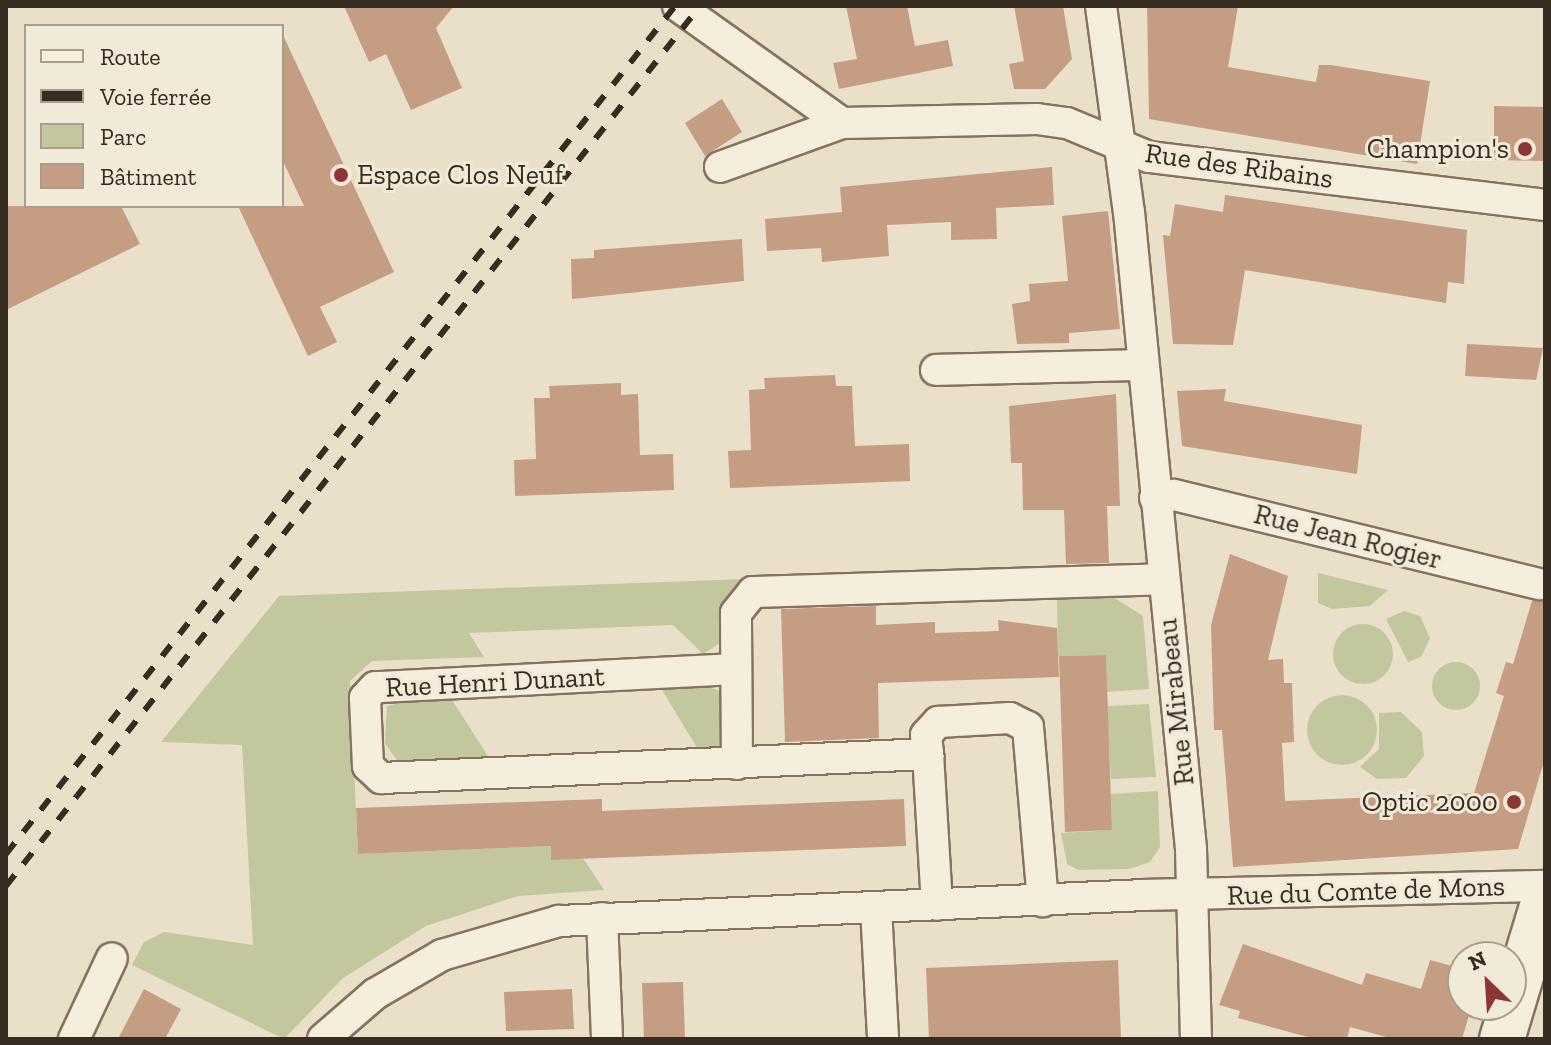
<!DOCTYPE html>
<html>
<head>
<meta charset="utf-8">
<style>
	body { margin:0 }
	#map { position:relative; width:1551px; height:1045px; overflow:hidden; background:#eae0c9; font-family:"Zilla Slab",serif }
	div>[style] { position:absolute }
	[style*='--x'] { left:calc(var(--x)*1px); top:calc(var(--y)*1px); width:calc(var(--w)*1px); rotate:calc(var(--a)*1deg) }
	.green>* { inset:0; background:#c3c79e }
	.round { border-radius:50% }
	.building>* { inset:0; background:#c49d83 }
	.roads { filter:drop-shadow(2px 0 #857360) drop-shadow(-2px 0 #857360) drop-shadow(0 2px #857360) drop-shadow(0 -2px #857360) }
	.street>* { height:30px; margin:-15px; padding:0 15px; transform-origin:15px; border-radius:15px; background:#f6eedc }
	.secondary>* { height:44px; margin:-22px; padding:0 22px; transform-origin:22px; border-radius:22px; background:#f6eedc }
	.rail>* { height:6px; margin-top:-3px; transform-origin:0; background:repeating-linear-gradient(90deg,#372c21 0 14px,transparent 0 28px) }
	.dots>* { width:22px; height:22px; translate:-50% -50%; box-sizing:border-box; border:4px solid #f2ead8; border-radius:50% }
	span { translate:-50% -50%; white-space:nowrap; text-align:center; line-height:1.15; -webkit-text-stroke:6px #f2ead8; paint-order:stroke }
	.poi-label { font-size:28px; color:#372c21 }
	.right { translate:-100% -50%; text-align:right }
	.left { translate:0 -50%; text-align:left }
	.street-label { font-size:28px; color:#372c21 }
	.frame { position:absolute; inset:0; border:8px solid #372c21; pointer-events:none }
	.legend { position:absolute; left:24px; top:24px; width:260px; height:184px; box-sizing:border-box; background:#f2ead8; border:2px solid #a79e8f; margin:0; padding:10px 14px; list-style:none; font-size:24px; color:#372c21 }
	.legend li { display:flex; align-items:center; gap:16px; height:40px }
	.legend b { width:40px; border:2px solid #a79e8f }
	.north { position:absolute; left:1447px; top:941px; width:80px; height:80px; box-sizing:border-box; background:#f2ead8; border:2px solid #a79e8f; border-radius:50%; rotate:335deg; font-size:22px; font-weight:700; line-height:32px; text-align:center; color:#372c21 }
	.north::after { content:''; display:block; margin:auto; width:28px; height:36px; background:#8d3637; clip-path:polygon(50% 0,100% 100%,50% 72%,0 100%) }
</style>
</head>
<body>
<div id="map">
	<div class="green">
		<i style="clip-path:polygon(1318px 573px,1388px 590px,1370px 606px,1332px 609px,1318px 603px)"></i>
		<i style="clip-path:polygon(746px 579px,727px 597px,720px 643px,703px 654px,673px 625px,469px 633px,484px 657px,372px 661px,350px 681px,358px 854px,551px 846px,552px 859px,583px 858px,604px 890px,518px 896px,426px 926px,343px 978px,284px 1039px,132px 965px,144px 942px,164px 932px,253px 945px,242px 745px,161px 742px,279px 596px)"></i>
		<i style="clip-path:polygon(1113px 597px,1143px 616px,1149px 689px,1107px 692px,1106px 655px,1058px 656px,1057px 598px)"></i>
		<i style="clip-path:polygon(1404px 611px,1420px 616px,1430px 638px,1421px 657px,1408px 662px,1386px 619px)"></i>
		<i class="round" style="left:1333px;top:624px;width:60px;height:60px"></i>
		<i class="round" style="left:1432px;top:662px;width:48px;height:48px"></i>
		<i style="clip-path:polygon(695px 683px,721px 691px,727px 704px,725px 742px,713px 750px,699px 751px,659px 685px)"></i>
		<i style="clip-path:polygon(447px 692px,491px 761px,398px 762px,385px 743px,387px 706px)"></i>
		<i class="round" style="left:1307px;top:695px;width:70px;height:70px"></i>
		<i style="clip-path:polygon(1149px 704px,1156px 777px,1111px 779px,1107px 706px)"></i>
		<i style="clip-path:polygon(1401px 712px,1422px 732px,1424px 756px,1406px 778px,1377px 779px,1360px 767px,1379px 749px,1379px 713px)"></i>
		<i style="clip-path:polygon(1158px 791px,1160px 847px,1150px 862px,1129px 869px,1078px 870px,1067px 864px,1061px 833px,1112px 830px,1111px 794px)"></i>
	</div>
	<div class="building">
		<i style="clip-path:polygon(344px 6px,454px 6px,436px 28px,462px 88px,411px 110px,386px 54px,369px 62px)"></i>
		<i style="clip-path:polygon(846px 6px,907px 6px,915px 46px,948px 40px,953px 66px,839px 89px,833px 63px,857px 59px)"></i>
		<i style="clip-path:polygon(1014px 6px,1063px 6px,1072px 59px,1045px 89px,1014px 89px,1009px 64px,1024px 61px)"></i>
		<i style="clip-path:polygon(1147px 6px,1238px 6px,1228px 67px,1316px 82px,1319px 65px,1331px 65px,1430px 81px,1417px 164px,1149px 119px)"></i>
		<i style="clip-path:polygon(282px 33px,394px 272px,320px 307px,337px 342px,308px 356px,238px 206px,304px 206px,282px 159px)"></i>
		<i style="clip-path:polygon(722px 99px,742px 132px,705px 156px,685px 123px)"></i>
		<i style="clip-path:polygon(1494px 106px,1545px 107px,1545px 161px,1494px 160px)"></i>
		<i style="clip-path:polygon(1052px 167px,1054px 205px,996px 208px,997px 239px,951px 240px,951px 222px,887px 225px,889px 256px,822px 262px,821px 248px,767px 251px,765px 219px,842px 212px,840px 187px)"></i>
		<i style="clip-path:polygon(1225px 195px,1467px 230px,1464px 284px,1448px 282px,1446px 303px,1245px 270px,1233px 345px,1173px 344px,1163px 235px,1170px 236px,1175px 204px,1223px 212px)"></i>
		<i style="clip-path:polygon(6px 206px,121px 206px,140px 244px,6px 310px)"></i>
		<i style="clip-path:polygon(1108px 211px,1120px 329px,1069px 333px,1069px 343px,1017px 344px,1012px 304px,1030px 301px,1029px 284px,1068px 281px,1062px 216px)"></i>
		<i style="clip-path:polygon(742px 239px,744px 281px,572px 299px,571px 259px,594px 258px,594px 250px)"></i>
		<i style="clip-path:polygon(1467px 344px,1543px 348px,1536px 380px,1465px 376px)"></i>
		<i style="clip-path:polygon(835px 375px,836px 386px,852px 386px,855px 446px,909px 444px,910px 481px,730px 488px,728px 451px,751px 450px,749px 390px,765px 389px,764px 378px)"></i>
		<i style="clip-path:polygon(621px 383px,621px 395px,638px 394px,640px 455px,673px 454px,674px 490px,515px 496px,514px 460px,536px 459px,534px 398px,550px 398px,549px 386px)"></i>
		<i style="clip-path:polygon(1226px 389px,1224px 401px,1362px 425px,1357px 474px,1182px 446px,1177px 391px)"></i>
		<i style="clip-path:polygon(1116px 394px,1120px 506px,1107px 506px,1109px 563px,1066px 564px,1064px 510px,1023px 510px,1022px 463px,1011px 463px,1009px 406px)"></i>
		<i style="clip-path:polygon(1230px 554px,1288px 576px,1268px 660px,1283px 659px,1284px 683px,1292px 683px,1294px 742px,1282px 743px,1285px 801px,1474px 793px,1504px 696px,1496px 693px,1506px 662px,1513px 664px,1532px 601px,1545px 601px,1545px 758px,1518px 849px,1233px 867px,1222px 730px,1214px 730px,1211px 625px)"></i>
		<i style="clip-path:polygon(876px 606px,876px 625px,935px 622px,935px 633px,999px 631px,998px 620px,1057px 628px,1059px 677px,878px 683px,879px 738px,785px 742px,781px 609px)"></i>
		<i style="clip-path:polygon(1106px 655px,1112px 830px,1065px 832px,1059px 656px)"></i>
		<i style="clip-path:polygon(602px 799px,602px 811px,904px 799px,906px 846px,551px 860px,551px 846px,358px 854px,356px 808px)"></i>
		<i style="clip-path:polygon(1243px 944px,1362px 985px,1366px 973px,1421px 989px,1430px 960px,1463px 969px,1463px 1005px,1472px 1005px,1462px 1039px,1393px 1039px,1350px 1027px,1347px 1039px,1315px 1039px,1238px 1018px,1240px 1011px,1219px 1005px)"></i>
		<i style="clip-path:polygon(1118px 960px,1121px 1039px,929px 1039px,926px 968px)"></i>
		<i style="clip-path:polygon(683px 982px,685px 1039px,644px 1039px,642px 983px)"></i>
		<i style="clip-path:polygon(144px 989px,181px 1009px,165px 1039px,118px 1039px)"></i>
		<i style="clip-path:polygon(572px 989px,574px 1029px,506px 1031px,504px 992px)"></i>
	</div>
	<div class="roads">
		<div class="street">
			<i style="--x:678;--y:6;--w:201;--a:35.5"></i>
			<i style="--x:842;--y:123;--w:195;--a:-1.2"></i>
			<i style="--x:1037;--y:119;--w:30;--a:8"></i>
			<i style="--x:1067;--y:123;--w:89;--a:22.5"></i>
			<i style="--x:1149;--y:157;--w:399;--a:6.9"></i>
			<i style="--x:1101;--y:6;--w:208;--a:82.3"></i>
			<i style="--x:1129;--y:212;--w:640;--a:84.44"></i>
			<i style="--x:1191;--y:849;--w:190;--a:88.5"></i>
			<i style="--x:720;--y:167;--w:130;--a:-19.8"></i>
			<i style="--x:936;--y:370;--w:205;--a:-1.4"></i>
			<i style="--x:1155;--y:498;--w:19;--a:-9"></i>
			<i style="--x:1174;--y:495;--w:377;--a:13.7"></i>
			<i style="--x:736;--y:669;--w:361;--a:177.1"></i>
			<i style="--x:375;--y:687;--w:15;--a:132"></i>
			<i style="--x:365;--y:698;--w:68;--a:87.5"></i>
			<i style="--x:368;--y:766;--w:18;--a:43"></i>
			<i style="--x:381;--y:778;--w:548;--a:-2.51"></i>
			<i style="--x:928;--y:754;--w:151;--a:86.6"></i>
			<i style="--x:928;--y:754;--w:19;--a:-96"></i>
			<i style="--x:926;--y:735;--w:18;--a:-47"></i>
			<i style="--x:938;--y:722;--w:72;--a:-3.2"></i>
			<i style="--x:1010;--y:718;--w:20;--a:27"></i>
			<i style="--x:1028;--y:727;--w:175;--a:85.1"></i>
			<i style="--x:737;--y:764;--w:151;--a:-90.4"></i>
			<i style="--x:736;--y:613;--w:27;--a:-51"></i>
			<i style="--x:753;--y:592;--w:410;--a:-1.8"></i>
			<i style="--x:876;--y:908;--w:131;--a:86.9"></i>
			<i style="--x:602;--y:918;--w:121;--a:87.6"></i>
			<i style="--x:74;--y:1039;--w:89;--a:-64.9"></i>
			<i style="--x:323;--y:1039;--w:69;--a:-40.9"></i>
			<i style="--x:375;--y:994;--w:78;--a:-30.2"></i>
			<i style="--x:442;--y:955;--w:122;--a:-16.2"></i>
			<i style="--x:559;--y:921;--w:587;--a:-2.54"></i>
			<i style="--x:1145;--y:895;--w:400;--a:-1.3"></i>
		</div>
		<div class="secondary">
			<i style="--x:1502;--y:1039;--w:148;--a:-73.2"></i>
		</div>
	</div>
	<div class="rail">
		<i style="--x:6;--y:854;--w:1080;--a:-51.73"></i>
		<i style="--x:6;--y:886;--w:1121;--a:-51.74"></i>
	</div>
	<div class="dots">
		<i style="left:1525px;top:149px;background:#8d3637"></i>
		<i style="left:341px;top:175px;background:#8d3637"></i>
		<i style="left:1514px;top:802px;background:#8d3637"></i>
	</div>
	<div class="poi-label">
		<span class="right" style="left:1509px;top:149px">Champion's</span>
		<span class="left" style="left:357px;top:175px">Espace Clos Neuf</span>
		<span class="right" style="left:1498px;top:802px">Optic 2000</span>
	</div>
	<div class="street-label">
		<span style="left:1239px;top:166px;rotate:8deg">Rue des Ribains</span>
		<span style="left:1348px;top:537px;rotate:14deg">Rue Jean Rogier</span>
		<span style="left:495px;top:682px;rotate:-3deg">Rue Henri Dunant</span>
		<span style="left:1176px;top:702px;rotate:-96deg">Rue Mirabeau</span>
		<span style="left:1366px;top:891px;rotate:-2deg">Rue du Comte de Mons</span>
	</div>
	<div class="frame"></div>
	<ul class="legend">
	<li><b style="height:10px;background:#f6eedc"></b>Route</li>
	<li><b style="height:10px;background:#372c21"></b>Voie ferrée</li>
	<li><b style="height:22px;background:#c3c79e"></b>Parc</li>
	<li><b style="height:22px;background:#c49d83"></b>Bâtiment</li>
	</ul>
	<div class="north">N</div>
</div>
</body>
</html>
